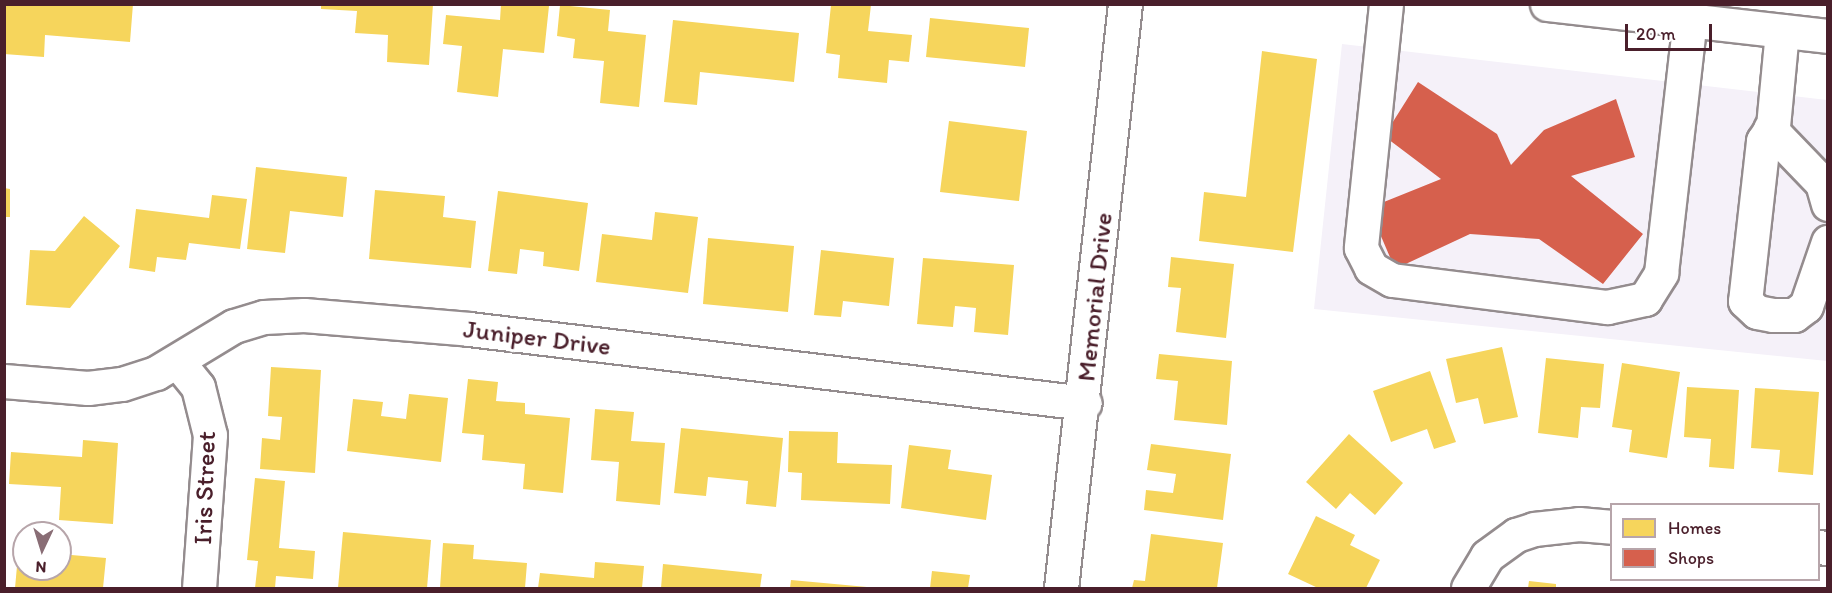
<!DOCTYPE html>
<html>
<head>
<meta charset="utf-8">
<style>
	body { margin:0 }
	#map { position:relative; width:1832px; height:593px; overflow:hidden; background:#fff; font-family:Itim,sans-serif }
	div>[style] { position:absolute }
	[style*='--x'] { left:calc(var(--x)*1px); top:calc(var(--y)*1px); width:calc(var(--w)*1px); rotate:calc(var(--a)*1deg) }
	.built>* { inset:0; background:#f5f1f9 }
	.homes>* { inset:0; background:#f6d55c }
	.shops>* { inset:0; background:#d6604d }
	.roads { filter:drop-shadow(2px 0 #948c8e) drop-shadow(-2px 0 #948c8e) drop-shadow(0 2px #948c8e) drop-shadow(0 -2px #948c8e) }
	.minor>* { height:33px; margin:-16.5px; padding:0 16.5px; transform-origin:16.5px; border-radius:16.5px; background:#fff }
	span { translate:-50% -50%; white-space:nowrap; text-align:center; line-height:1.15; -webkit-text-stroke:6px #fff; paint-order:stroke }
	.street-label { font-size:26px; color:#4a1f2b }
	.frame { position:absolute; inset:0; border:6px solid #4a1f2b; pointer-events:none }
	.legend { position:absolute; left:1610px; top:503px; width:210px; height:78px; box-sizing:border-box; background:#fff; border:2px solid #b7a5aa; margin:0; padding:8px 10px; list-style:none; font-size:18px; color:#4a1f2b }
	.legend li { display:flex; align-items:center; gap:12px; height:30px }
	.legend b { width:30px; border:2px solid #b7a5aa }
	.north { position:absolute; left:12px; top:521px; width:60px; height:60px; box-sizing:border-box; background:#fff; border:2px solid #b7a5aa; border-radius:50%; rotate:184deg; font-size:16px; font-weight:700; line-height:24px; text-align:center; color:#4a1f2b }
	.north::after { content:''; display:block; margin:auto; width:21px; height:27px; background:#896d75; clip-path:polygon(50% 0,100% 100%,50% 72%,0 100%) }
	.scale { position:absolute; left:1625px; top:24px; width:87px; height:27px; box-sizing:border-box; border:3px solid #4a1f2b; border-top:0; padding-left:8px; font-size:18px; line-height:21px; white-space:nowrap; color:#4a1f2b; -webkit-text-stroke:4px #fff; paint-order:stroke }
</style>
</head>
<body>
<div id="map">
	<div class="built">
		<i style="clip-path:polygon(1342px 44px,1827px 100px,1827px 361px,1314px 309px)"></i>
	</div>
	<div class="homes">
		<i style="clip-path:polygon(4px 4px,133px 4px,130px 42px,45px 35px,44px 57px,4px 54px)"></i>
		<i style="clip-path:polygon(321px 4px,433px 4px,429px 65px,387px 62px,388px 35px,355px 33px,357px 11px,321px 9px)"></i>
		<i style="clip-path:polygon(501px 4px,549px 6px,544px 53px,503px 49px,498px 97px,457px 92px,462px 46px,443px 44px,446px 15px,500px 20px)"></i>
		<i style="clip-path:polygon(560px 5px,610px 10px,608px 31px,646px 35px,639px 107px,600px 103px,604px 61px,573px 58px,575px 39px,557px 36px)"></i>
		<i style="clip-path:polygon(831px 5px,871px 5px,868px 31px,912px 35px,909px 62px,889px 60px,887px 83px,838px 78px,840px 55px,826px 53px)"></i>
		<i style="clip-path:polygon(930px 18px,1029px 28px,1025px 67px,926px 57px)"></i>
		<i style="clip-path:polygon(673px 20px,799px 33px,794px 82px,700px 72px,697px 105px,664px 102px)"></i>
		<i style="clip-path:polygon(1262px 51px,1317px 59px,1293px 252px,1199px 241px,1204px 192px,1246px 197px)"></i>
		<i style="clip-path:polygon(949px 121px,1027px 131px,1019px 201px,940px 192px)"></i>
		<i style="clip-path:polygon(256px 167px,347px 177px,343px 217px,290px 211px,285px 253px,247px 249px)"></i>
		<i style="clip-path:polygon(4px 188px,10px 189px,10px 217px,4px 217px)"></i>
		<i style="clip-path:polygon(375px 190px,445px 196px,443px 217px,476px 221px,471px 268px,369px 259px)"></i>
		<i style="clip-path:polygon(498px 191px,588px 203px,579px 271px,543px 266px,544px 252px,520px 249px,517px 274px,488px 271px)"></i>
		<i style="clip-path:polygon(212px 195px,247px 199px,240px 249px,189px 243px,186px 260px,157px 257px,155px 272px,129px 268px,136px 209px,209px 218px)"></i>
		<i style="clip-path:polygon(655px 212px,698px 217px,688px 293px,596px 282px,602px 234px,652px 240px)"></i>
		<i style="clip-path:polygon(84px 216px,120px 246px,70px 308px,26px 305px,30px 250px,55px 251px)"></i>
		<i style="clip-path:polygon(708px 238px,794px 246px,788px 312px,703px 304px)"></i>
		<i style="clip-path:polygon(821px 250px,894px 258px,889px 306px,843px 301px,841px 317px,814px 315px)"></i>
		<i style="clip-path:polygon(1171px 257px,1234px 264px,1226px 338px,1176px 332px,1181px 288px,1168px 287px)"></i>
		<i style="clip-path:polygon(923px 258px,1014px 265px,1008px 335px,974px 332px,976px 308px,955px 306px,953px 327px,917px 324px)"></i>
		<i style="clip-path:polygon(1502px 347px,1518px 417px,1484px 424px,1478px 398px,1456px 403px,1446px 359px)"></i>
		<i style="clip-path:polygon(1159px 354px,1232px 361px,1227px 425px,1174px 420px,1178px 381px,1156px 379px)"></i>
		<i style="clip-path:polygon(1546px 358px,1604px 364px,1600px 408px,1581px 407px,1578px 438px,1538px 433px)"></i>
		<i style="clip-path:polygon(1622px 363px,1680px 372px,1667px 458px,1629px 452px,1632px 430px,1612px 427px)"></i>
		<i style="clip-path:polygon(271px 367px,321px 370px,315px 473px,260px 469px,262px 438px,280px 440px,282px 417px,268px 416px)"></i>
		<i style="clip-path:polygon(1430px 371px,1456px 442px,1434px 449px,1427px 429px,1391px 442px,1373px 391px)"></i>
		<i style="clip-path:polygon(468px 379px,498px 382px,496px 401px,525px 403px,525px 414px,570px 418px,563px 493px,523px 489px,525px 464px,482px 460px,484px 435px,462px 433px)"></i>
		<i style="clip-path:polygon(1687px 387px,1739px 390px,1734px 469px,1709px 467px,1711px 439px,1684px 437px)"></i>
		<i style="clip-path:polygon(1755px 388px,1819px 392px,1813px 475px,1778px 472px,1780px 450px,1751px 448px)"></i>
		<i style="clip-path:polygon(409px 394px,448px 398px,441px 462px,347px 451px,353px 399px,383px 402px,381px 416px,406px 419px)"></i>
		<i style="clip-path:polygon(595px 409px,634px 412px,631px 441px,665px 443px,660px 505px,616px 501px,619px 462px,591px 460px)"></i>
		<i style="clip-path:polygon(681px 428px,783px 438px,776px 507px,746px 504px,748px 481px,708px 477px,706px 496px,674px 493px)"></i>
		<i style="clip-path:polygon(789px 431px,838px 432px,837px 463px,892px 465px,890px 504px,801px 500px,802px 473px,788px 472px)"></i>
		<i style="clip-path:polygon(1349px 434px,1403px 483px,1375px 515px,1350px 493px,1336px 509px,1306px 482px)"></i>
		<i style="clip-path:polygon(83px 440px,118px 443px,113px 524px,59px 520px,61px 487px,9px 484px,11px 452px,82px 457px)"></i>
		<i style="clip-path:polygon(1151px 444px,1231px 454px,1223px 520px,1144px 510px,1146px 490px,1173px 493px,1176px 474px,1147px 470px)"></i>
		<i style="clip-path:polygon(909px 445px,951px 450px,948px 469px,992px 475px,986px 520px,901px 508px)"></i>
		<i style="clip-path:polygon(255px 478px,285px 481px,279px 548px,315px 551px,313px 579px,276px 576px,275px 588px,255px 588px,258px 561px,247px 560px)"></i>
		<i style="clip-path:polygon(1316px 516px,1355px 535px,1350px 545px,1380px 560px,1366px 588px,1318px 588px,1288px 574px)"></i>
		<i style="clip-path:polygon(343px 532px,431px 540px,427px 588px,338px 588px)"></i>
		<i style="clip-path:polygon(1151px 534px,1223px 543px,1217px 588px,1132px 588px,1134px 580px,1145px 581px)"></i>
		<i style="clip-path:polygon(443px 543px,474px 545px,473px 559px,527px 563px,525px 588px,440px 588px)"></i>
		<i style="clip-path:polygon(60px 554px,106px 558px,103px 588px,15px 588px,17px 566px,60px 569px)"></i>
		<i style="clip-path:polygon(595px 562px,644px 566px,642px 588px,538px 588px,540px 573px,594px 578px)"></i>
		<i style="clip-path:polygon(663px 564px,762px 574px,760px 588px,661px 588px)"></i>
		<i style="clip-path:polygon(932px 571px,970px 575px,968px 588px,930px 588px)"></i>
		<i style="clip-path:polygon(791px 580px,867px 587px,867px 588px,790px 588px)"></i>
		<i style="clip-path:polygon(1529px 581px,1556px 584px,1556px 588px,1528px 588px)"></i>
	</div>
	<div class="shops">
		<i style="clip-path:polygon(1418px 82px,1497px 134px,1511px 165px,1544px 130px,1616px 99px,1635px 157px,1571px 176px,1643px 234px,1603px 284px,1539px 239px,1470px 234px,1395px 269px,1369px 208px,1441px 179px,1384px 136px)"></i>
	</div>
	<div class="roads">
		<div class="minor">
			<i style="--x:1386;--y:4;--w:245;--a:95.9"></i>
			<i style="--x:1361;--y:248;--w:22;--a:63"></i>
			<i style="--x:1371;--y:268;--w:24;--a:30"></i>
			<i style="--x:1392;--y:280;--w:217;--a:7.2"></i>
			<i style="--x:1607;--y:307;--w:39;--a:-12"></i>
			<i style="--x:1645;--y:299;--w:31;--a:-58"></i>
			<i style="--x:1661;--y:273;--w:255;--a:-83.5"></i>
			<i style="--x:1547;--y:4;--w:283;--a:6.5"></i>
			<i style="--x:1782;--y:31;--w:95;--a:95.4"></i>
			<i style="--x:1773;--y:126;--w:18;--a:124"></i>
			<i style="--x:1763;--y:141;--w:161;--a:96.4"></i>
			<i style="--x:1745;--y:301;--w:16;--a:43"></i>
			<i style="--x:1757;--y:312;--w:16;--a:11"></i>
			<i style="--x:1773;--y:315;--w:21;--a:0"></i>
			<i style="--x:1794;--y:315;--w:15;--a:-37"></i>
			<i style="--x:1806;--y:306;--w:68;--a:-71"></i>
			<i style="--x:1770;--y:129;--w:75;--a:46.1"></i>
			<i style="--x:1822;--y:183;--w:22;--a:74"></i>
			<i style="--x:177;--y:361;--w:33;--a:51"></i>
			<i style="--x:198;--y:387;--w:49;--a:76"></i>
			<i style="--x:210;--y:435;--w:153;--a:94.1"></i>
			<i style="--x:4;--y:381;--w:84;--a:4.8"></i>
			<i style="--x:88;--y:388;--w:34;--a:-7"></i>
			<i style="--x:122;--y:384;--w:36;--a:-18"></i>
			<i style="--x:156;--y:373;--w:91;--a:-31.1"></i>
			<i style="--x:234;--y:326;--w:31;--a:-17"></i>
			<i style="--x:264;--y:317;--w:40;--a:-2.9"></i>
			<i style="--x:304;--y:315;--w:166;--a:4.8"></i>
			<i style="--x:469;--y:329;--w:620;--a:6.85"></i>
			<i style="--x:1818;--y:547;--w:10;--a:6"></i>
			<i style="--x:1061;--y:588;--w:587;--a:-83.75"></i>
			<i style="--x:1468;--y:588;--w:37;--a:-59"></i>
			<i style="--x:1487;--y:556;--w:36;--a:-36"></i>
			<i style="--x:1516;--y:535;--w:19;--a:-18"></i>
			<i style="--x:1534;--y:529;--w:45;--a:-6.3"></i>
			<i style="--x:1579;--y:524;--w:33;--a:5"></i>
		</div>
	</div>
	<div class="street-label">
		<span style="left:1095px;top:297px;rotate:-84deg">Memorial Drive</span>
		<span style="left:537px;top:338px;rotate:7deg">Juniper Drive</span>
		<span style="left:205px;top:488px;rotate:-88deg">Iris Street</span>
	</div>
	<div class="frame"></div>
	<ul class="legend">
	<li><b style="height:16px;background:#f6d55c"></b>Homes</li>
	<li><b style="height:16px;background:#d6604d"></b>Shops</li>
	</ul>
	<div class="north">N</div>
	<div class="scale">20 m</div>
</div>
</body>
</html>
